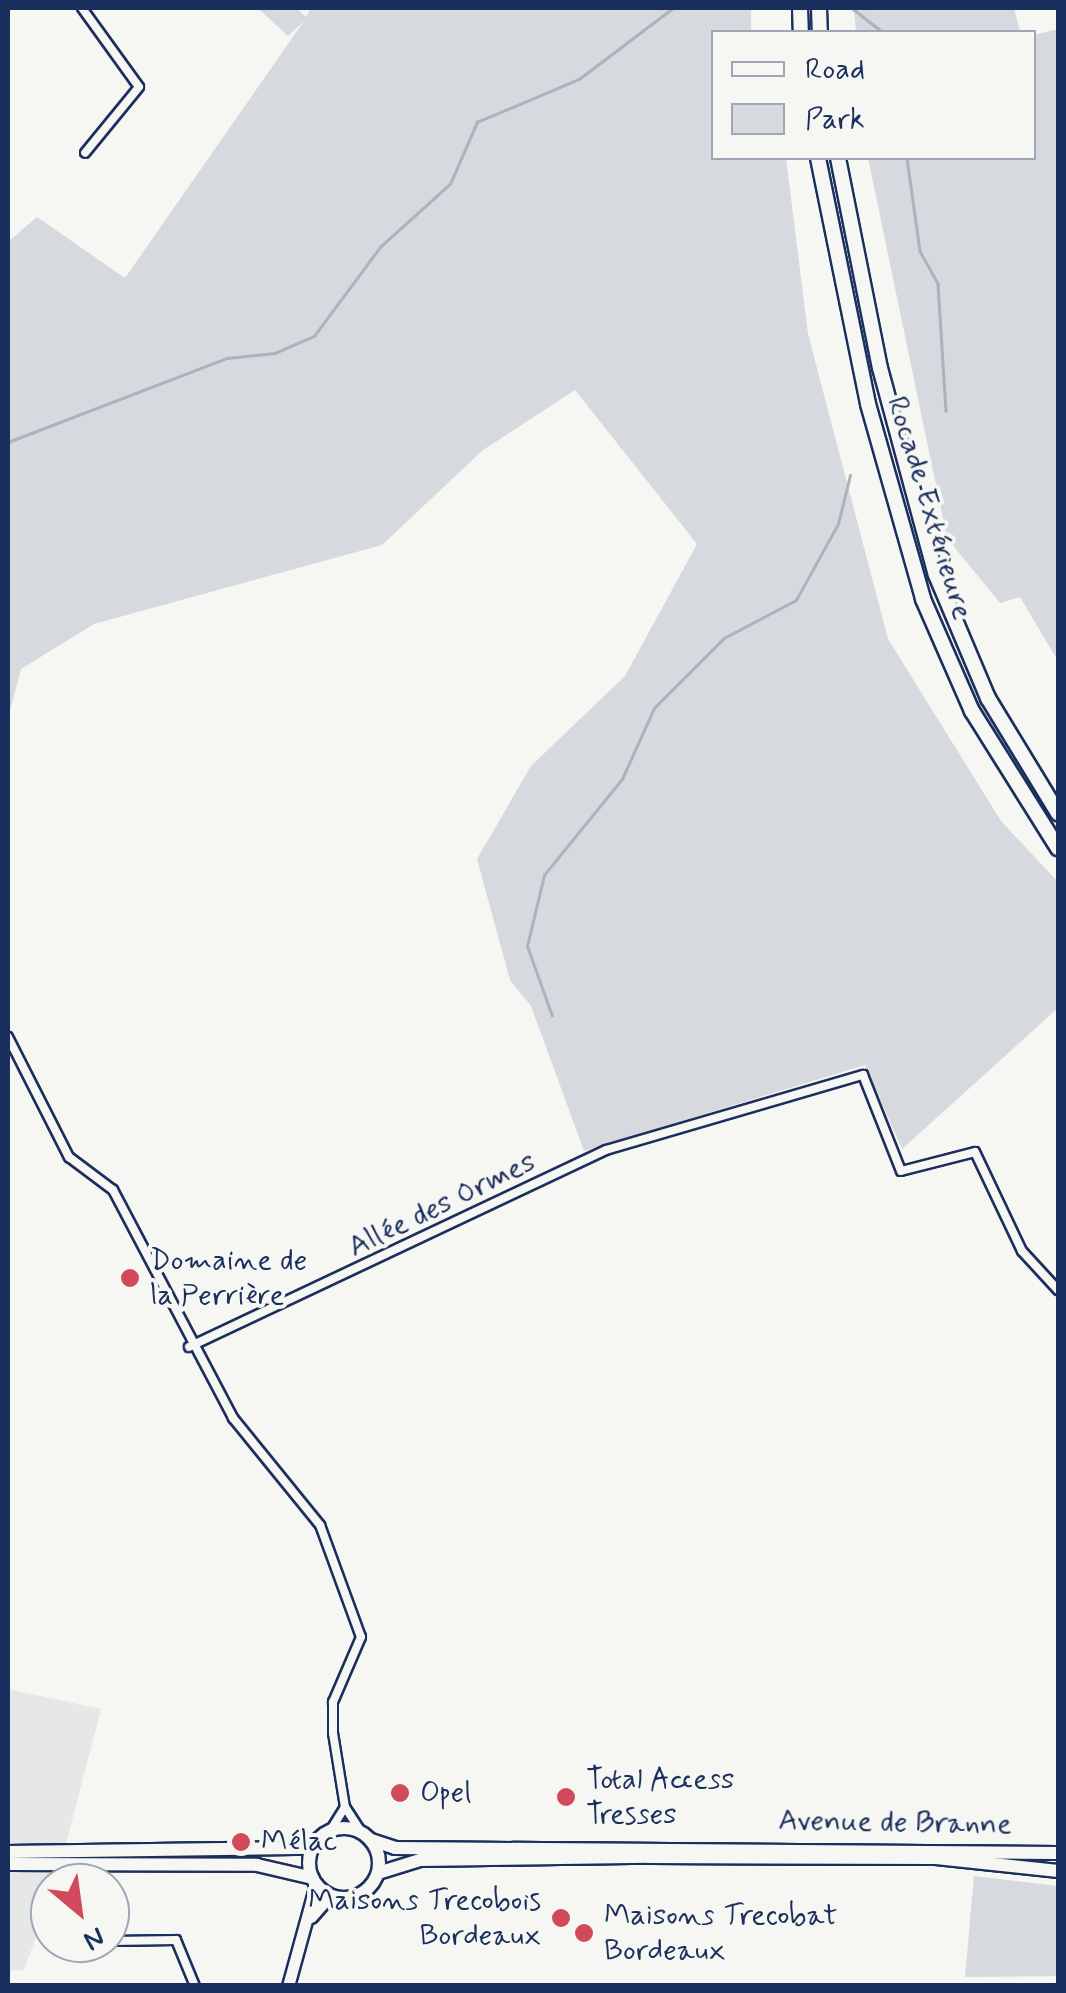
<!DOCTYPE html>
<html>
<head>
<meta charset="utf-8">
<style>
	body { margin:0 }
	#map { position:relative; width:1066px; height:1993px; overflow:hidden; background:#f6f6f2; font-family:Mynerve,sans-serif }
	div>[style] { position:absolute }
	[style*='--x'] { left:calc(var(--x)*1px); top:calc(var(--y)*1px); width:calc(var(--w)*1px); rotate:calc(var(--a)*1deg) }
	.built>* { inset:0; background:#e6e7e7 }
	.green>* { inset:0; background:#d6d9dd }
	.stream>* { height:2.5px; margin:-1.25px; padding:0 1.25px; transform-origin:1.25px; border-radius:1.25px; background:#abb2c0 }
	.roads { filter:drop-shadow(2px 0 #1b2f5e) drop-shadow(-2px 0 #1b2f5e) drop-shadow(0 2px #1b2f5e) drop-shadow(0 -2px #1b2f5e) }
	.street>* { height:8px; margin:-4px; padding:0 4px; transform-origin:4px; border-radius:4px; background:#f6f6f2 }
	.secondary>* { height:11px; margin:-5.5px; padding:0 5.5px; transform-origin:5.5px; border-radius:5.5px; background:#f6f6f2 }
	.primary>* { height:12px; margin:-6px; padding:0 6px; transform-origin:6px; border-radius:6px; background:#f6f6f2 }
	.primary>.ring { margin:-6px; padding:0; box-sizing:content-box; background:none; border:12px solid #f6f6f2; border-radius:50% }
	.highway>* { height:14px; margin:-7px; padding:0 7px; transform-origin:7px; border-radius:7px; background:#f6f6f2 }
	.dots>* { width:28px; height:28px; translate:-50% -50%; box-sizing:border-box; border:5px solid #f6f6f2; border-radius:50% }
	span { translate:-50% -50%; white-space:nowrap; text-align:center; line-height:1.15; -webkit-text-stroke:8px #f6f6f2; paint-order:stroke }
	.street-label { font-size:30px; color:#1b2f5e }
	.poi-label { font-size:30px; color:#1b2f5e }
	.left { translate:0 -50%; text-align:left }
	.right { translate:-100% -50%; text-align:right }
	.frame { position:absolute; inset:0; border:10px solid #1b2f5e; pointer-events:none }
	.legend { position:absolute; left:711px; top:30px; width:325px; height:130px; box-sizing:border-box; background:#f6f6f2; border:2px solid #9ea6b7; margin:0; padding:12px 18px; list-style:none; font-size:30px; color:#1b2f5e }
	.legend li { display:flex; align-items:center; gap:20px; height:50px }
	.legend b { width:50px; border:2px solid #9ea6b7 }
	.north { position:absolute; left:30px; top:1863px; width:100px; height:100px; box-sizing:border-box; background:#f6f6f2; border:2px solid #9ea6b7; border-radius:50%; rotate:151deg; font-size:28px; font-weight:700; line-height:40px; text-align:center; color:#1b2f5e }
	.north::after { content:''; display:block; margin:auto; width:35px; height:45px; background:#d1495b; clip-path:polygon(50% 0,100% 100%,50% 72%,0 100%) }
</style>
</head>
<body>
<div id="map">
	<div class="built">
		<i style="clip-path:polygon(8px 1689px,101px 1709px,56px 1883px,24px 1970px,8px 1971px)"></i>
	</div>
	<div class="green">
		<i style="clip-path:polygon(258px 8px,296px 8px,306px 17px,311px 8px,751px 8px,751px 32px,714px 32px,714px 158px,786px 158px,808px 334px,888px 639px,1001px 821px,1058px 882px,1058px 1008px,902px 1149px,865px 1065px,584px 1151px,531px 1006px,510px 980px,477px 859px,531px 766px,625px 676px,697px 544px,575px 390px,483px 450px,382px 545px,94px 624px,21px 669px,8px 718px,8px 242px,37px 217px,125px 278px,304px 21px,288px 36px)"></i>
		<i style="clip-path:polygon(854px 8px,1014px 8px,1020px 32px,856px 32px)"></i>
		<i style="clip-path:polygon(1058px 29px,1058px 661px,1020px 597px,1000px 603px,947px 538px,868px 158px,1034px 158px,1034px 35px)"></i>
		<i style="clip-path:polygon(974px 1876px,1058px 1886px,1058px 1976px,965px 1977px)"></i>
	</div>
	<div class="stream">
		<i style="--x:852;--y:8;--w:39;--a:38"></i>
		<i style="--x:907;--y:158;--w:94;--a:82"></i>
		<i style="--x:920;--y:251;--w:38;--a:61"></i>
		<i style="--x:938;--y:284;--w:127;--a:86.4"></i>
		<i style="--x:8;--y:442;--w:235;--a:-21"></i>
		<i style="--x:227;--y:358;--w:48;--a:-5.9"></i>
		<i style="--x:275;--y:353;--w:43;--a:-23.6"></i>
		<i style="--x:314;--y:336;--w:111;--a:-53.4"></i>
		<i style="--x:380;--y:247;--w:94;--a:-42"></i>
		<i style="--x:450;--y:184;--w:68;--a:-66.5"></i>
		<i style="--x:477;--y:122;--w:111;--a:-22.9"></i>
		<i style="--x:579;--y:79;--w:118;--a:-37.1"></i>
		<i style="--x:552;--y:1016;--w:74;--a:-109.7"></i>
		<i style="--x:527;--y:946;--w:73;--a:-76.5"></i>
		<i style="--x:544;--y:875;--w:124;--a:-50.9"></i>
		<i style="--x:622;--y:779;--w:78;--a:-65.7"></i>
		<i style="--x:654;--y:708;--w:99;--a:-45"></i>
		<i style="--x:724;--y:638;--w:81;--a:-27.8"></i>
		<i style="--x:796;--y:600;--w:87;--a:-61.1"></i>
		<i style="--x:838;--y:524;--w:50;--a:-76.2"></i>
	</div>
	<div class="roads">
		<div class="street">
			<i style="--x:82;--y:8;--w:97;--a:54.2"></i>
			<i style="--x:139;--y:87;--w:85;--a:129.3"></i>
			<i style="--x:8;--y:1037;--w:135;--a:63.1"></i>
			<i style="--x:69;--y:1157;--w:55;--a:36.9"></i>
			<i style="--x:113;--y:1190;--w:258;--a:62.2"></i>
			<i style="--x:233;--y:1418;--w:138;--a:50.9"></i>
			<i style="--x:320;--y:1525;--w:119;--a:69.9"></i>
			<i style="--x:361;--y:1637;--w:71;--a:113.3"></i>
			<i style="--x:333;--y:1702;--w:31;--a:90"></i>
			<i style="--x:333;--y:1733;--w:75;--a:80.8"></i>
			<i style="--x:345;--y:1807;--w:31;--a:57"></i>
			<i style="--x:189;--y:1347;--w:461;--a:-25.3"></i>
			<i style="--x:606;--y:1150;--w:268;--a:-16.3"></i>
			<i style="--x:863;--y:1075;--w:103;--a:68.4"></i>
			<i style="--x:901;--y:1171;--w:76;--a:-14.4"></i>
			<i style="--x:975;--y:1152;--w:110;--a:64.6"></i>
			<i style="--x:1022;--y:1251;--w:53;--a:47.3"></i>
			<i style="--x:330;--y:1831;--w:28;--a:-58"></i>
			<i style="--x:112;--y:1941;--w:64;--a:-0.9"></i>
			<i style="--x:176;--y:1940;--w:50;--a:67.6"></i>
		</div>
		<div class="secondary">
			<i style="--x:311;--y:1917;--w:29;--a:-49"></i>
			<i style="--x:288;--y:1986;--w:106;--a:-74.6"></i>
		</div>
		<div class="primary">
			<i class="ring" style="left:309px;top:1828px;width:58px;height:58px"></i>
			<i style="--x:371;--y:1840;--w:25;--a:18"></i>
			<i style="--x:395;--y:1848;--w:663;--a:0.43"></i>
			<i style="--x:8;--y:1852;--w:305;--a:-0.8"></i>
			<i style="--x:8;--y:1864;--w:249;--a:0.2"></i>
			<i style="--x:257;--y:1865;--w:57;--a:13.1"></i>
			<i style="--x:378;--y:1873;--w:44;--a:-17.2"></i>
			<i style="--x:420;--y:1860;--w:229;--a:-0.8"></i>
			<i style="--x:649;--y:1857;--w:287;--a:0.2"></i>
			<i style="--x:936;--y:1858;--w:123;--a:6.1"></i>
		</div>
		<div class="highway">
			<i style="--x:800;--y:8;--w:24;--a:88"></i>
			<i style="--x:819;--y:8;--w:24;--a:88"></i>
			<i style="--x:818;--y:158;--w:251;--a:78.5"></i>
			<i style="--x:868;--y:404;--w:203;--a:74.2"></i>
			<i style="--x:923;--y:599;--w:122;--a:66.4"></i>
			<i style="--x:972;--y:711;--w:162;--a:57.9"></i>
			<i style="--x:838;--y:158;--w:214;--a:78.7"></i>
			<i style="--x:880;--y:368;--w:214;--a:74.9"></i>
			<i style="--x:936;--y:575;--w:134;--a:67.1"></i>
			<i style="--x:988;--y:698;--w:135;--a:58.7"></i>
		</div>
	</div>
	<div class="dots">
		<i style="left:130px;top:1278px;background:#d1495b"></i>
		<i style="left:400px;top:1793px;background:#d1495b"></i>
		<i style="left:566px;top:1797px;background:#d1495b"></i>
		<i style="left:241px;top:1842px;background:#d1495b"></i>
		<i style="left:561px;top:1918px;background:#d1495b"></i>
		<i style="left:584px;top:1933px;background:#d1495b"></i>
	</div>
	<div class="street-label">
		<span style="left:929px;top:508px;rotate:73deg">Rocade Extérieure</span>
		<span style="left:442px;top:1205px;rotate:-26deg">Allée des Ormes</span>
		<span style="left:895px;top:1823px;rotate:1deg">Avenue de Branne</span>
	</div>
	<div class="poi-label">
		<span class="left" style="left:150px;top:1278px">Domaine de<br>la Perrière</span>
		<span class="left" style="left:586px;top:1797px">Total Access<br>Tresses</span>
		<span class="left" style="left:420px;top:1793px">Opel</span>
		<span class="left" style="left:261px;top:1842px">Mélac</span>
		<span class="right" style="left:541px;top:1918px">Maisons Trecobois<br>Bordeaux</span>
		<span class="left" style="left:604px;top:1933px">Maisons Trecobat<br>Bordeaux</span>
	</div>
	<div class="frame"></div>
	<ul class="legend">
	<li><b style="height:12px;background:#f6f6f2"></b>Road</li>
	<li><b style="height:28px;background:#d6d9dd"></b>Park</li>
	</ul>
	<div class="north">N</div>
</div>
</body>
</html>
